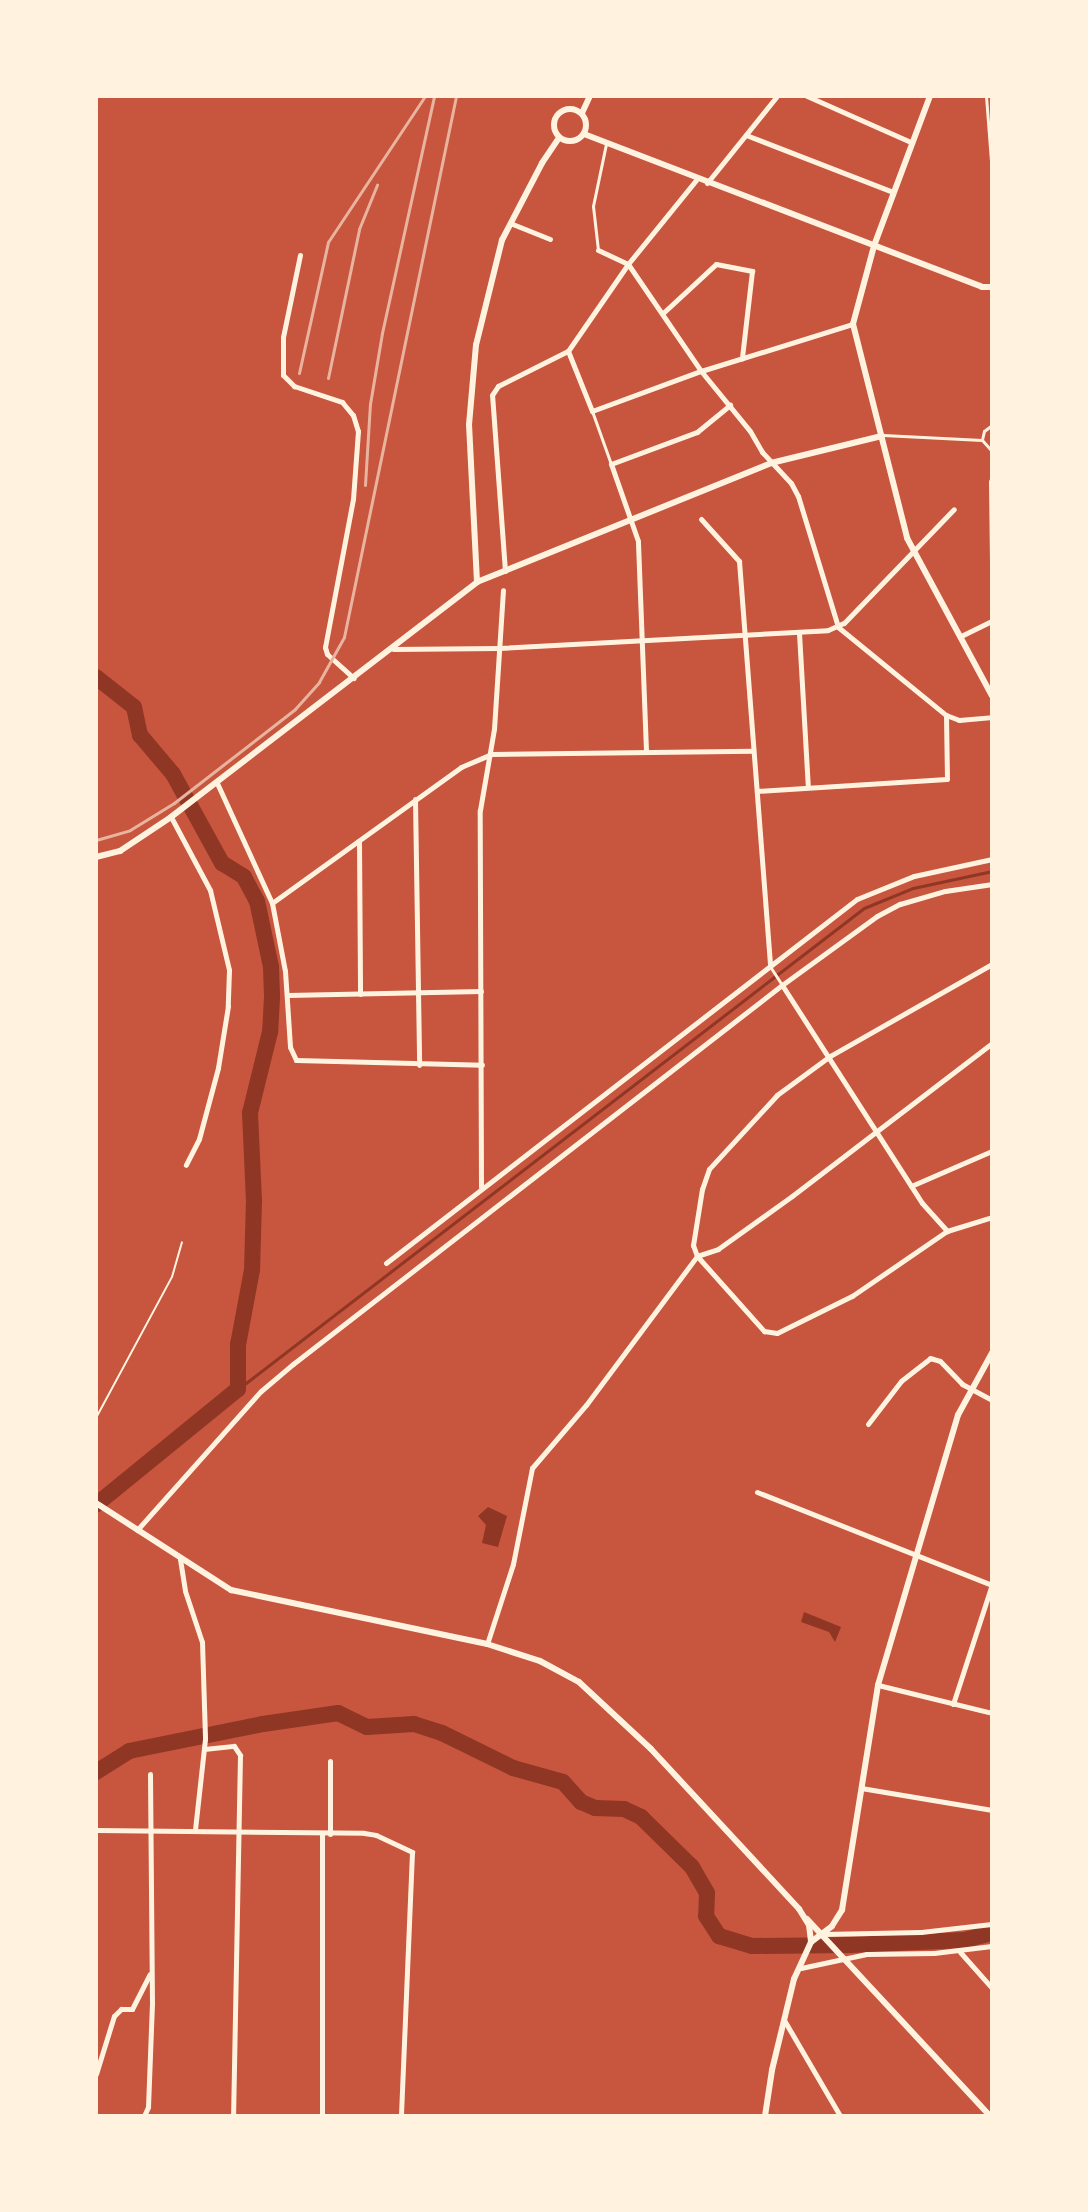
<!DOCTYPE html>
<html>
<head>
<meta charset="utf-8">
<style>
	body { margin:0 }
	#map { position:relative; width:1088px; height:2212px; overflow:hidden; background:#c8553d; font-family:"Open Sans",sans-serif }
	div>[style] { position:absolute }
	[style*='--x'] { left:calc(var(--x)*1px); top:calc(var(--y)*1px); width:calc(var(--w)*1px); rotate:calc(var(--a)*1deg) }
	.water>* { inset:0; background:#8f3625 }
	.stream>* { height:3px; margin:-1.5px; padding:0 1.5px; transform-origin:1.5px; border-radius:1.5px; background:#8f3625 }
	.river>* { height:16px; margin:-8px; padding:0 8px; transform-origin:8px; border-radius:8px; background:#8f3625 }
	.service>* { height:2px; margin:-1px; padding:0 1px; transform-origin:1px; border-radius:1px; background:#fff3e0 }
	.pedestrian>* { height:3px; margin:-1.5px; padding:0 1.5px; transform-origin:1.5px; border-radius:1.5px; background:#fff3e0 }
	.minor>* { height:5px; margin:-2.5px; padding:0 2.5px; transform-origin:2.5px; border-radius:2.5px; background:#fff3e0 }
	.tertiary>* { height:6px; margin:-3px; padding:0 3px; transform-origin:3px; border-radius:3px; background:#fff3e0 }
	.secondary>* { height:6px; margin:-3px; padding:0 3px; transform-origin:3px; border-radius:3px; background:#fff3e0 }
	.secondary>.ring { margin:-3px; padding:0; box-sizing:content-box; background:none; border:6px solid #fff3e0; border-radius:50% }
	.rail>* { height:3px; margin:-1.5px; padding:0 1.5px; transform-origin:1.5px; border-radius:1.5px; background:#e9b49f }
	span { translate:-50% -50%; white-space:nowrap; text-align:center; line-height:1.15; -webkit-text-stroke:6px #fff3e0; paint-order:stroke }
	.frame { position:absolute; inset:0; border:98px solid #fff3e0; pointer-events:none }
</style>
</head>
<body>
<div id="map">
	<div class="water">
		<i style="clip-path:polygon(488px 1507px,507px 1516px,498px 1547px,482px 1543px,486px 1525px,478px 1516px)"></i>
		<i style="clip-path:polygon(804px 1612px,841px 1627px,835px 1642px,829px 1632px,801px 1622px)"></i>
	</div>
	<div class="stream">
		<i style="--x:238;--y:1389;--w:789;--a:-37.54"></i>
		<i style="--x:864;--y:908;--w:53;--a:-22.2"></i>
		<i style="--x:913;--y:888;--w:81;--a:-12.1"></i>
	</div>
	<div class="river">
		<i style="--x:96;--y:677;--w:48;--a:38.3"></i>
		<i style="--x:134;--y:707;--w:29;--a:78"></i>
		<i style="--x:140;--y:735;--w:51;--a:49.8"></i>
		<i style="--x:173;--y:774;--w:102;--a:61.2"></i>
		<i style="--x:222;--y:863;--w:26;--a:32"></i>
		<i style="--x:244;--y:877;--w:27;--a:62"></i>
		<i style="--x:257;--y:901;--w:67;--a:78"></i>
		<i style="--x:271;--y:967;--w:30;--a:88"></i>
		<i style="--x:272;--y:997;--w:35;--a:93"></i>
		<i style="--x:270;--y:1032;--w:83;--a:103.9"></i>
		<i style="--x:250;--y:1113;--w:87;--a:87.4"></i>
		<i style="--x:254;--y:1200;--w:70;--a:91.6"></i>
		<i style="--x:252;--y:1270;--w:76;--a:100.6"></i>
		<i style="--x:238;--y:1345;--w:44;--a:90"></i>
		<i style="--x:238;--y:1389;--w:183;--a:140.8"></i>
		<i style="--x:96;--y:1772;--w:39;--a:-32"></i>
		<i style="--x:129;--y:1751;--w:137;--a:-11.4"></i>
		<i style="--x:263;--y:1724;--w:76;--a:-8.3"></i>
		<i style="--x:338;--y:1713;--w:32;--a:26"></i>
		<i style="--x:367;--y:1727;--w:47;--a:-3.7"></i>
		<i style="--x:414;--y:1724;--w:29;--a:18"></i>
		<i style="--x:442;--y:1733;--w:79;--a:26.2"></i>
		<i style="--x:513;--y:1768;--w:52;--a:15.6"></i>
		<i style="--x:563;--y:1782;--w:27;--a:48"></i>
		<i style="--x:581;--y:1802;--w:15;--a:23"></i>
		<i style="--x:595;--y:1808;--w:29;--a:2"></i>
		<i style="--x:624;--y:1809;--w:19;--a:25"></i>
		<i style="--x:641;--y:1817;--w:71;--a:44.4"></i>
		<i style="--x:692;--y:1867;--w:30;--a:60"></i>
		<i style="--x:707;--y:1893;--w:23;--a:92"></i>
		<i style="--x:706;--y:1916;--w:24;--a:57"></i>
		<i style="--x:719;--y:1936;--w:34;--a:17"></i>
		<i style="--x:752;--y:1946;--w:97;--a:-0.6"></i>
		<i style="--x:849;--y:1945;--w:116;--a:-2.5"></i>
		<i style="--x:965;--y:1940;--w:28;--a:-15"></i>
	</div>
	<div class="service">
		<i style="--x:96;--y:1418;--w:160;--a:-61.7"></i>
		<i style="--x:172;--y:1277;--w:36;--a:-74"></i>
	</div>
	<div class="pedestrian">
		<i style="--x:986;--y:96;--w:78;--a:85.6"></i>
		<i style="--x:598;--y:250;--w:44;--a:-96.5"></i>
		<i style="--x:593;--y:206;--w:63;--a:-78.2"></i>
		<i style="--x:592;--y:411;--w:56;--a:70.3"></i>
		<i style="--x:992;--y:425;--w:10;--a:143"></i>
		<i style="--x:984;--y:431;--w:9;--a:103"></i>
		<i style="--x:982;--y:440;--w:15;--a:48"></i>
		<i style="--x:883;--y:435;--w:99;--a:2.9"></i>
		<i style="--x:771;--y:968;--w:20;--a:57"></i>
	</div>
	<div class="minor">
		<i style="--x:807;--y:96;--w:114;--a:23.9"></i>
		<i style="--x:746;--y:135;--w:158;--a:21.2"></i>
		<i style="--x:707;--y:183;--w:112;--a:-51.2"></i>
		<i style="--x:510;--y:223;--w:43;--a:21.8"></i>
		<i style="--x:598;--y:250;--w:33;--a:25"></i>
		<i style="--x:628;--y:264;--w:130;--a:55.7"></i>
		<i style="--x:701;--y:371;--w:77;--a:50.8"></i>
		<i style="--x:750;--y:431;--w:24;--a:60"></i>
		<i style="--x:762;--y:452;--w:42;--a:46.9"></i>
		<i style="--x:791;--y:483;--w:15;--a:62"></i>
		<i style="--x:798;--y:496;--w:137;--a:73"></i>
		<i style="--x:838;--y:627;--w:139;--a:39.2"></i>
		<i style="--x:946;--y:715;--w:14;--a:21"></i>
		<i style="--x:959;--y:720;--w:33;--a:-5"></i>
		<i style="--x:300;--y:255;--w:84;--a:101.7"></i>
		<i style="--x:283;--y:337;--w:38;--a:90"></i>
		<i style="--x:283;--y:375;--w:16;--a:45"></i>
		<i style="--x:294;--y:386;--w:51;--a:18.4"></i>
		<i style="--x:342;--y:402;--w:17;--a:50"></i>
		<i style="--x:353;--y:415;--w:17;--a:73"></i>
		<i style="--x:358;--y:431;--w:68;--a:94.2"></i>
		<i style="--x:353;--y:499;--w:151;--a:100.7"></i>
		<i style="--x:325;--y:647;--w:7;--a:74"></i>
		<i style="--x:327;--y:654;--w:36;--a:42"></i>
		<i style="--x:663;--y:313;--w:72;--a:-42.8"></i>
		<i style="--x:716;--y:264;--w:37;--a:11"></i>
		<i style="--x:752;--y:271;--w:88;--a:96.6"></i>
		<i style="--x:568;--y:351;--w:65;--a:68.2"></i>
		<i style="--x:592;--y:411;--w:116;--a:-20.2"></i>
		<i style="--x:701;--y:371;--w:159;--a:-17.2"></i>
		<i style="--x:991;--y:481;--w:88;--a:89.3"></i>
		<i style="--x:701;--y:519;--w:57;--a:47.9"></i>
		<i style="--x:739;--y:561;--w:406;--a:85.6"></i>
		<i style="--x:505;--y:571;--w:176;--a:-94.2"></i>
		<i style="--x:492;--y:395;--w:11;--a:-56"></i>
		<i style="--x:498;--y:386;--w:78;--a:-26.6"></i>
		<i style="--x:568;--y:351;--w:106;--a:-55.4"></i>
		<i style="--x:628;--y:264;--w:108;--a:-51"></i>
		<i style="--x:799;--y:633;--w:154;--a:86.7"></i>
		<i style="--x:961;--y:636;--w:34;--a:-26"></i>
		<i style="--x:393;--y:649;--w:106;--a:-0.5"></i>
		<i style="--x:499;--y:648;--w:329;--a:-3.1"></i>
		<i style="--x:828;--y:630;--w:17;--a:-24"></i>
		<i style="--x:844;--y:623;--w:158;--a:-46"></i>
		<i style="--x:646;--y:751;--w:210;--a:-92.2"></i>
		<i style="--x:638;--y:541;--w:82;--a:-109.3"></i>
		<i style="--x:611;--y:464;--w:92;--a:-20.4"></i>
		<i style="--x:697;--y:432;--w:43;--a:-39.3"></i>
		<i style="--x:217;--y:783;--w:132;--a:65.4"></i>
		<i style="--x:272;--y:903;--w:69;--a:79.2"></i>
		<i style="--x:285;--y:971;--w:76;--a:86.2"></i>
		<i style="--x:290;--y:1047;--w:14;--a:65"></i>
		<i style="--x:296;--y:1060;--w:186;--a:1.5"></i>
		<i style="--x:757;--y:791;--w:190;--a:-3.6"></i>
		<i style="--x:947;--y:779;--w:64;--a:-90.9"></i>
		<i style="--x:415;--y:799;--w:266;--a:89.1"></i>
		<i style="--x:171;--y:817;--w:83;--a:61.9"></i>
		<i style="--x:210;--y:890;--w:82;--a:76.6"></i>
		<i style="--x:229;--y:970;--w:36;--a:92"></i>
		<i style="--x:228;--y:1006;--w:63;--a:99.2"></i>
		<i style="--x:218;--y:1068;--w:73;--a:105"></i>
		<i style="--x:199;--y:1139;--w:29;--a:117"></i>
		<i style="--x:359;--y:841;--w:153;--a:89.6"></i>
		<i style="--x:272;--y:903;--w:233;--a:-35.7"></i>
		<i style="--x:461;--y:767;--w:33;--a:-23"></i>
		<i style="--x:491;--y:754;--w:262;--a:-0.7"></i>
		<i style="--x:992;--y:964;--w:186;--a:150.4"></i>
		<i style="--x:830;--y:1056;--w:66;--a:143.7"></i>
		<i style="--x:777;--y:1095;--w:100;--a:132.6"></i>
		<i style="--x:709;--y:1169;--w:21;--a:109"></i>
		<i style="--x:702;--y:1189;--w:57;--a:99.1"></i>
		<i style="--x:693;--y:1245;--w:12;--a:70"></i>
		<i style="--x:697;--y:1256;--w:101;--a:48.2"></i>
		<i style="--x:764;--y:1331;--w:13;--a:9"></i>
		<i style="--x:777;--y:1333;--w:84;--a:-26.3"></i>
		<i style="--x:852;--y:1296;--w:115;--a:-34.4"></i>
		<i style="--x:947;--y:1231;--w:47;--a:-17.3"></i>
		<i style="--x:782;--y:985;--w:259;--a:57.3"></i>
		<i style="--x:922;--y:1203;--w:38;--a:48"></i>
		<i style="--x:288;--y:995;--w:193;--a:-1.2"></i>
		<i style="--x:911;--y:1186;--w:88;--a:-23.4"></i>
		<i style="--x:481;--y:1187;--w:377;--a:-90.2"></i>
		<i style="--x:480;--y:810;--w:82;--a:-80.2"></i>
		<i style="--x:494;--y:729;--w:139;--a:-86.3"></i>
		<i style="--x:386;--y:1263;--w:595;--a:-37.7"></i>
		<i style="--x:857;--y:899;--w:61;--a:-22"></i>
		<i style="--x:914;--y:876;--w:80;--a:-12.3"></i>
		<i style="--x:868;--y:1424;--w:54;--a:-52.5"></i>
		<i style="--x:901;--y:1381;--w:37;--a:-38"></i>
		<i style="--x:930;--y:1358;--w:10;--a:17"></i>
		<i style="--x:940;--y:1361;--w:32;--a:46"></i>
		<i style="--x:962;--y:1384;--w:34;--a:28"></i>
		<i style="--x:757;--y:1492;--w:253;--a:21.6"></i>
		<i style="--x:137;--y:1530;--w:186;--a:-48.3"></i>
		<i style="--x:261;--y:1391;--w:42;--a:-40.2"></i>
		<i style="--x:293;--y:1364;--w:619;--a:-37.78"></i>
		<i style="--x:782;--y:985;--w:117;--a:-36"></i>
		<i style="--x:877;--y:916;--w:26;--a:-28"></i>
		<i style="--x:900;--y:904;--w:47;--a:-16.1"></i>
		<i style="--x:945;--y:891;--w:48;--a:-8.5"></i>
		<i style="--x:180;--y:1559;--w:32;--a:81"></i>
		<i style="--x:185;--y:1591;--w:54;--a:71.6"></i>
		<i style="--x:202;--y:1642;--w:97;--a:88.2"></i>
		<i style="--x:205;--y:1739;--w:91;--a:96.3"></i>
		<i style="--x:487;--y:1644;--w:84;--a:-72"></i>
		<i style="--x:513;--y:1564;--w:98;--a:-78.8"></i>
		<i style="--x:532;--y:1468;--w:83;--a:-49.4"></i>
		<i style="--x:586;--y:1405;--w:186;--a:-53.3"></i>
		<i style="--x:697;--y:1256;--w:22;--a:-18"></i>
		<i style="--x:718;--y:1249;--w:91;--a:-35.6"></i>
		<i style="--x:792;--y:1196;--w:252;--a:-37.4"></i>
		<i style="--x:878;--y:1685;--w:117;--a:13.8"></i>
		<i style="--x:953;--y:1704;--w:126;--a:-72"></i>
		<i style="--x:204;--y:1749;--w:30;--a:-6"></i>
		<i style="--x:234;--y:1746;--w:11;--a:56"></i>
		<i style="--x:240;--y:1755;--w:361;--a:91.1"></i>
		<i style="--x:861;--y:1788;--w:133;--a:9.5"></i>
		<i style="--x:96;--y:1830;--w:268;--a:0.6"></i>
		<i style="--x:364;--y:1833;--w:12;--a:9"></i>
		<i style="--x:376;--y:1835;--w:40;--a:25"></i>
		<i style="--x:412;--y:1852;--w:264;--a:92.4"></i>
		<i style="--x:330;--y:1834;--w:73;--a:-90"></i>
		<i style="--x:823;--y:1934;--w:98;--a:-1.2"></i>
		<i style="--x:921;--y:1932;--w:71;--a:-6.4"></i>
		<i style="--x:960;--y:1952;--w:48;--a:48.4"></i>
		<i style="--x:801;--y:1968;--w:67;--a:-12"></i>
		<i style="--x:867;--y:1954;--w:67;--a:-0.9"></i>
		<i style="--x:934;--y:1953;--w:58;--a:-6.9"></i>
		<i style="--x:784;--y:2020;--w:111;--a:59.7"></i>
		<i style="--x:96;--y:2074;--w:61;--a:-72.8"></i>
		<i style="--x:114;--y:2016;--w:10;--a:-45"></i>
		<i style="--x:121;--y:2009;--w:11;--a:0"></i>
		<i style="--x:132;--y:2009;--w:39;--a:-63"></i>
		<i style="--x:144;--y:2116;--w:10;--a:-66"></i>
		<i style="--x:148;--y:2107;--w:103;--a:-87.8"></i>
		<i style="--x:152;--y:2004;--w:230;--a:-90.5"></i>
		<i style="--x:322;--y:2116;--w:281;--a:-90"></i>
	</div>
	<div class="tertiary">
		<i style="--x:930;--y:96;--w:160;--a:110.5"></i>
		<i style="--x:874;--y:246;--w:81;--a:105.1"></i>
		<i style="--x:853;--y:324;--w:221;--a:75.8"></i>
		<i style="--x:907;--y:538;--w:179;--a:61.7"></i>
		<i style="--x:582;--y:113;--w:19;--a:-65"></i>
		<i style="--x:477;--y:582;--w:317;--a:-22"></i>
		<i style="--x:771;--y:463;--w:114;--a:-13.7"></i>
		<i style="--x:96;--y:1503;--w:161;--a:32.8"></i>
		<i style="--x:231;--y:1590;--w:262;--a:11.9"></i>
		<i style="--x:487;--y:1644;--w:56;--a:17.8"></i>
		<i style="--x:540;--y:1661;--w:44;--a:28.3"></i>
		<i style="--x:579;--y:1682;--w:98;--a:42.9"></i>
		<i style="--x:651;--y:1749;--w:218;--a:47.2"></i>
		<i style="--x:799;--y:1909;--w:19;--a:58"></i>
		<i style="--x:809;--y:1925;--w:17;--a:83"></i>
		<i style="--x:807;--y:1919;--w:269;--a:47.1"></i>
		<i style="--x:765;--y:2116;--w:47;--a:-81.3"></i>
		<i style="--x:772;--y:2070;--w:94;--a:-76.4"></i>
		<i style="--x:794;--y:1979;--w:41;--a:-65.3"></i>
		<i style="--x:811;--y:1942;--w:26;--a:-37"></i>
		<i style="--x:832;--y:1926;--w:19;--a:-58"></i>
		<i style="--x:842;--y:1910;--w:228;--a:-80.9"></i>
		<i style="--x:878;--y:1685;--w:282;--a:-73.5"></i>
		<i style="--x:958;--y:1415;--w:71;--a:-61.3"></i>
	</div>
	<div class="secondary">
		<i class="ring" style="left:554px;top:109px;width:26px;height:26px"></i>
		<i style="--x:584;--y:134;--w:426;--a:21"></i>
		<i style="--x:982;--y:287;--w:10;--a:0"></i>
		<i style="--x:96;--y:857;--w:25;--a:-14"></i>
		<i style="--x:120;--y:851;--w:61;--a:-33.7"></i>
		<i style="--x:171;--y:817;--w:386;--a:-37.5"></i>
		<i style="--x:477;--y:582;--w:157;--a:-92.9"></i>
		<i style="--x:469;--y:425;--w:80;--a:-85"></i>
		<i style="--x:476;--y:345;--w:108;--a:-76.1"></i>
		<i style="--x:502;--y:240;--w:87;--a:-62.5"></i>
		<i style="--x:542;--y:163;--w:30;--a:-56"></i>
	</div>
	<div class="rail">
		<i style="--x:299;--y:373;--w:134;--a:-77.5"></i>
		<i style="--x:328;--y:242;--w:175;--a:-56.4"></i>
		<i style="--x:328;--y:378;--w:152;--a:-78.2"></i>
		<i style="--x:359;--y:229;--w:48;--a:-67.8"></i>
		<i style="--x:365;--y:485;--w:81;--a:-86.5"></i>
		<i style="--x:370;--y:404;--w:72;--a:-80.4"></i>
		<i style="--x:382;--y:333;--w:243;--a:-77.6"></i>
		<i style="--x:96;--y:840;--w:35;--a:-16"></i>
		<i style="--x:130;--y:830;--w:52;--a:-31.5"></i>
		<i style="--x:174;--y:803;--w:153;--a:-37.8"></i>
		<i style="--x:295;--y:709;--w:36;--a:-48"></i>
		<i style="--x:319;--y:682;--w:51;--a:-60.9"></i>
		<i style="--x:344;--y:637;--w:552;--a:-78.3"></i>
	</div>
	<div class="frame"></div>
</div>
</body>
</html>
